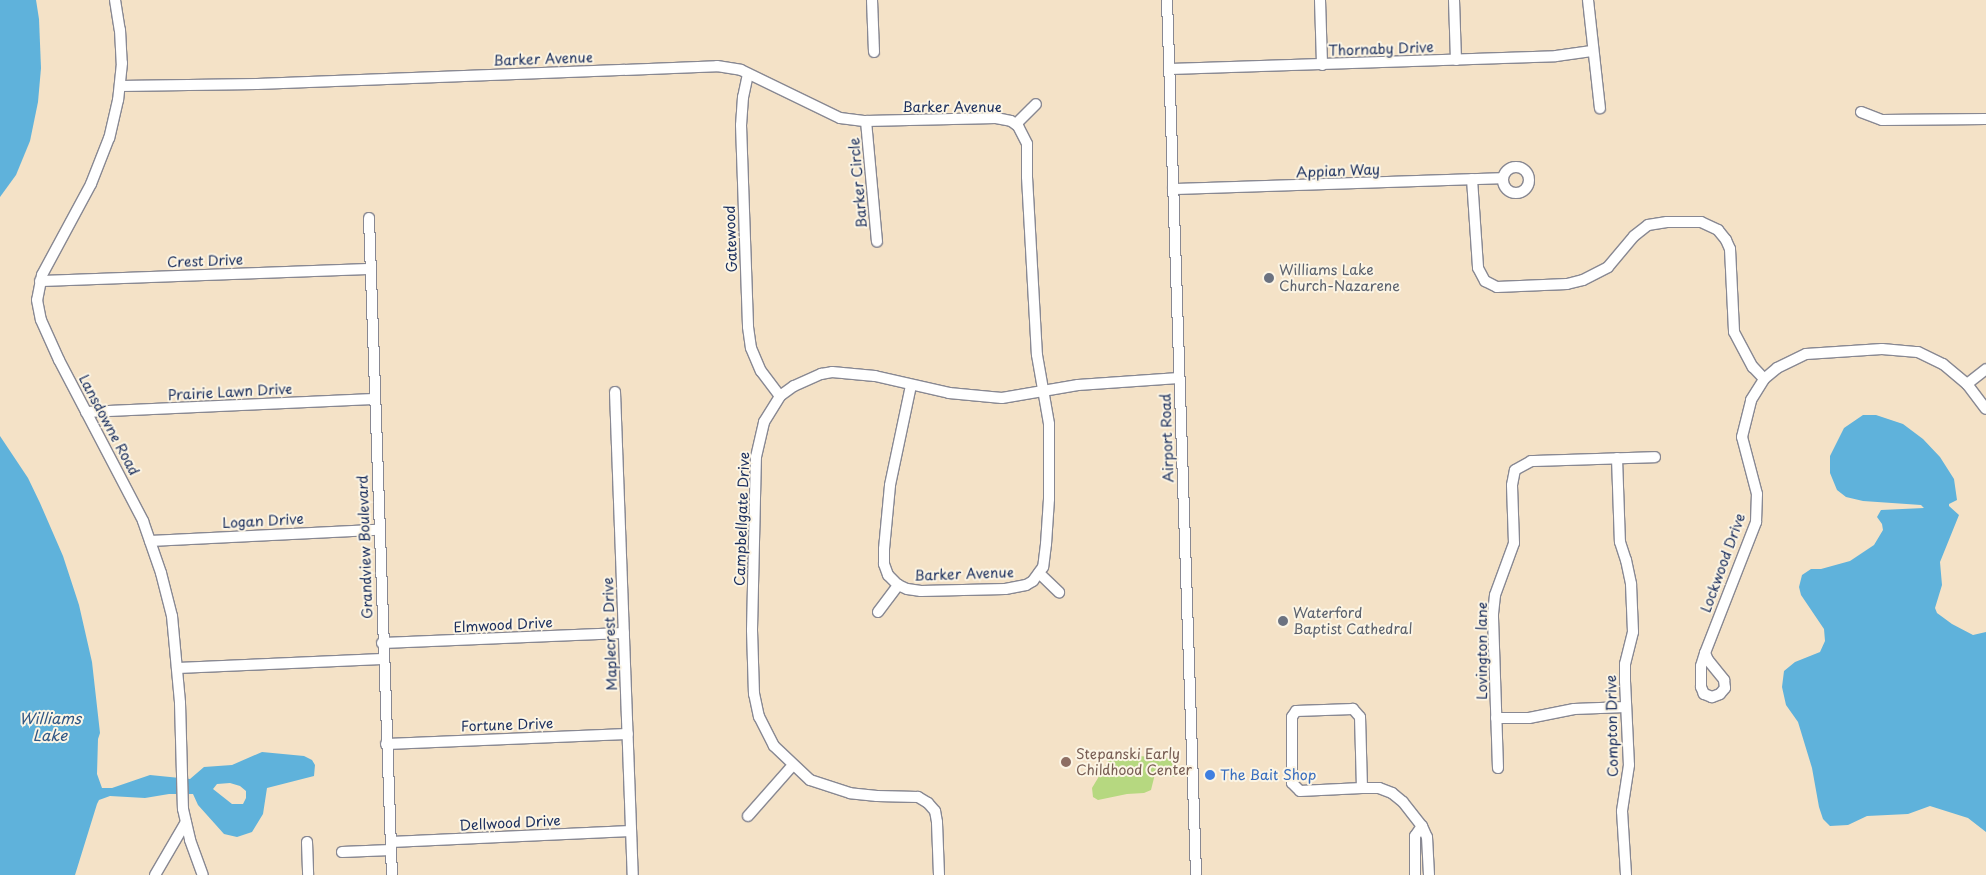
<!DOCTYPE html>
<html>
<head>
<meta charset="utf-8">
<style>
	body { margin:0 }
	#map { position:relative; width:1986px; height:875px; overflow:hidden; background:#f4e2c7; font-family:"Playpen Sans",sans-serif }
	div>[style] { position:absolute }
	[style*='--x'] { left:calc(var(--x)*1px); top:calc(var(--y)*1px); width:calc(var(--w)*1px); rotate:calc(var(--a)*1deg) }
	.green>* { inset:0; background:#b6d880 }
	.water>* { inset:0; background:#5fb2db }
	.roads { filter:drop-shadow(1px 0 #888892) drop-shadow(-1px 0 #888892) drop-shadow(0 1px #888892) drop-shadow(0 -1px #888892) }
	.minor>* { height:10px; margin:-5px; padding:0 5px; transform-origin:5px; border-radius:5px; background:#fff }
	.minor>.ring { margin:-5px; padding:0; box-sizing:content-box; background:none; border:10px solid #fff; border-radius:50% }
	.dots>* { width:14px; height:14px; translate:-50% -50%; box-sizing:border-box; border:2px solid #fcf5e5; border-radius:50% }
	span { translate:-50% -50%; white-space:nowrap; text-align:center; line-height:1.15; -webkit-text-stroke:4px #fcf5e5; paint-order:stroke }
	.street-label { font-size:14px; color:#1b2f5e }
	.worship-label { font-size:14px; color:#5b616d }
	.left { translate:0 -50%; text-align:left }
	.education-label { font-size:14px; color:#785e54 }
	.shop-label { font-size:14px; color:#366cbe }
	.water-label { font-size:15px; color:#2f5684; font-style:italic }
</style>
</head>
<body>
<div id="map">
	<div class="green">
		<i style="clip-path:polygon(1139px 756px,1175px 759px,1176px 777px,1155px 774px,1151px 790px,1144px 793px,1127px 794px,1098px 800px,1093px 797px,1092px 788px,1110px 758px)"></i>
	</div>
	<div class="water">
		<i style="clip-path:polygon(0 0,36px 0,39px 19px,41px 68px,38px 102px,30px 141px,16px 175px,0 197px)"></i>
		<i style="clip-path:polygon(1863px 415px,1876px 415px,1903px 424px,1923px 439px,1940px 457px,1954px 479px,1957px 500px,1949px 504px,1949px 506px,1959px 515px,1940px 562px,1942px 585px,1935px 608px,1937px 613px,1952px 624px,1973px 635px,1986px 632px,1986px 832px,1968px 818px,1930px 806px,1908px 814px,1867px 816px,1848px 825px,1830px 826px,1823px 819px,1819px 807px,1812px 768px,1798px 722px,1786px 705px,1782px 687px,1784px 671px,1795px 662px,1820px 652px,1825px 641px,1824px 629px,1801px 595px,1799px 587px,1802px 575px,1811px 569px,1821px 569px,1850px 561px,1874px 545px,1883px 530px,1882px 524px,1877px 517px,1881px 510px,1924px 508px,1921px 505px,1863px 501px,1846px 497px,1837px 490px,1830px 473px,1830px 456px,1844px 428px)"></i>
		<i style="clip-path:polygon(evenodd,0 436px,28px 478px,40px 503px,63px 556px,79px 605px,92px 662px,100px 733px,98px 739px,97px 774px,102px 788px,112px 788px,150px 775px,190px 779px,204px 767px,232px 765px,262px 752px,304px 756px,312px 760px,315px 765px,314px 776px,267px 788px,263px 814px,252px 832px,237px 837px,224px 834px,198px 805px,193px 794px,169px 794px,145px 798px,110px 796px,99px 800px,97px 804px,75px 875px,0 875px,0 436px,230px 783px,240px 786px,246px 791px,246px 798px,243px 804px,232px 804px,213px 789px,217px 784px,230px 783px)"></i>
	</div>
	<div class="roads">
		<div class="minor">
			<i style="--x:115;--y:0;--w:30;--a:81"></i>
			<i style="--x:120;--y:30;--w:33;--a:87"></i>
			<i style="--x:122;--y:63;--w:37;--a:96"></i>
			<i style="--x:118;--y:100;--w:39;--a:103"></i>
			<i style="--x:109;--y:138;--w:49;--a:111.4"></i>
			<i style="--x:91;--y:184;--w:103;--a:118.3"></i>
			<i style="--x:42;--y:275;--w:25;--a:101"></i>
			<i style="--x:37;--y:300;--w:20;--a:79"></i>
			<i style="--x:41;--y:320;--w:44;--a:65.8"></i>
			<i style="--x:59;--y:360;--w:182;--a:62.4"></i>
			<i style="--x:143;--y:521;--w:55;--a:70.9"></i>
			<i style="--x:161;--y:573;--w:44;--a:75.7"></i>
			<i style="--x:172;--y:616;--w:87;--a:84.7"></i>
			<i style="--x:180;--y:703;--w:106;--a:88.4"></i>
			<i style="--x:183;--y:809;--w:32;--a:77"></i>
			<i style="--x:190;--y:840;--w:37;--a:70"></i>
			<i style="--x:872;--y:0;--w:52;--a:87.8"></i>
			<i style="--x:1167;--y:0;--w:875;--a:88.1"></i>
			<i style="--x:1320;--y:0;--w:65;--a:88.2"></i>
			<i style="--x:1454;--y:0;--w:60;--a:88.1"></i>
			<i style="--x:1588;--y:0;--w:109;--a:83.7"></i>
			<i style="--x:1170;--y:69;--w:386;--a:-1.9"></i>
			<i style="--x:1556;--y:56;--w:36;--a:-8"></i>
			<i style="--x:748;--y:74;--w:24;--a:102"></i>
			<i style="--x:743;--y:97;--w:28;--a:94"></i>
			<i style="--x:741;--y:125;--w:202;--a:88"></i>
			<i style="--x:748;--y:327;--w:21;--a:82"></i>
			<i style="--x:751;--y:348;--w:25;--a:67"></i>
			<i style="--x:761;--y:371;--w:31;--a:53"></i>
			<i style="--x:120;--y:86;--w:137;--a:-0.8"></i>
			<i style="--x:257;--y:84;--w:460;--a:-2.2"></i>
			<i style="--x:717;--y:66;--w:24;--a:9"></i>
			<i style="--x:741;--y:70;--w:110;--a:25.9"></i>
			<i style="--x:840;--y:118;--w:26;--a:7"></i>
			<i style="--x:866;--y:121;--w:130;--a:-1.3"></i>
			<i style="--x:996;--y:118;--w:15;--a:11"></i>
			<i style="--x:1011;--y:121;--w:9;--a:36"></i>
			<i style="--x:1018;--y:126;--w:20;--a:63"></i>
			<i style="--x:1027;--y:144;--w:33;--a:90"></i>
			<i style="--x:1027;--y:177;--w:178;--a:86.8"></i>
			<i style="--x:1037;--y:355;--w:70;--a:80.1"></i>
			<i style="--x:1049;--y:424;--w:75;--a:90"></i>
			<i style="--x:1049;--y:499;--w:45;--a:93.8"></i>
			<i style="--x:1046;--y:544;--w:23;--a:97"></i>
			<i style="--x:1043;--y:567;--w:17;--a:126"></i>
			<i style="--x:1033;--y:581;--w:8;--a:150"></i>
			<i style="--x:1026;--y:585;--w:21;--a:169"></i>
			<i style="--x:1005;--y:589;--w:84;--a:178.6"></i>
			<i style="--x:921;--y:591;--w:14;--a:-172"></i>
			<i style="--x:907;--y:589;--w:10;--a:-156"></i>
			<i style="--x:898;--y:585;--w:14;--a:-135"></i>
			<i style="--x:888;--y:575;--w:12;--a:-110"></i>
			<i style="--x:884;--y:564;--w:15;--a:-90"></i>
			<i style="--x:884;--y:549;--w:64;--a:-84.6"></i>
			<i style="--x:890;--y:485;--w:102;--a:-78.1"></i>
			<i style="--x:1861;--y:112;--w:22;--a:21"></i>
			<i style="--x:1882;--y:120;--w:104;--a:-0.6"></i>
			<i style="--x:866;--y:121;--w:121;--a:84.8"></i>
			<i style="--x:1016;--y:124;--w:28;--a:-45"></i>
			<i class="ring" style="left:1503px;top:167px;width:16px;height:16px"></i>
			<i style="--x:1472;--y:179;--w:89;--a:86.1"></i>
			<i style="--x:1478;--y:268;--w:15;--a:62"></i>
			<i style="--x:1485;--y:281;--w:13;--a:27"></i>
			<i style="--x:1497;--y:287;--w:70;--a:-2.5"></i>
			<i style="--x:1567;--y:284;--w:16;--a:-14"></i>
			<i style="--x:1583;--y:280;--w:28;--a:-27"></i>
			<i style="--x:1608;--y:267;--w:40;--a:-50"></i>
			<i style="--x:1634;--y:236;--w:18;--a:-38"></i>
			<i style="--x:1648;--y:225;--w:19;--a:-9"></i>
			<i style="--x:1667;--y:222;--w:34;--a:0"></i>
			<i style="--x:1701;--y:222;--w:19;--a:25"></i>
			<i style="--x:1718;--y:230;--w:13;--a:51"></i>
			<i style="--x:1726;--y:240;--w:10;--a:66"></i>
			<i style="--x:1730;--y:249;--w:83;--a:87.2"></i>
			<i style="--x:1734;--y:332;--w:40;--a:62"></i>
			<i style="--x:1753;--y:367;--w:16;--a:47"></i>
			<i style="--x:1173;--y:189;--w:330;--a:-1.9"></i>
			<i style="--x:369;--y:218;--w:657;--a:88"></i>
			<i style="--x:40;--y:281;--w:330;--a:-2.1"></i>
			<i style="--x:1967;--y:384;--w:24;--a:-38"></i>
			<i style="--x:615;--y:392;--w:483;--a:87.9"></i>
			<i style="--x:86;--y:412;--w:288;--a:-2.6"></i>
			<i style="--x:1617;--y:458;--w:84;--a:88"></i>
			<i style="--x:1620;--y:542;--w:19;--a:72"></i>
			<i style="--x:1626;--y:560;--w:25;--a:78"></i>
			<i style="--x:1631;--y:584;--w:48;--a:87.6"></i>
			<i style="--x:1633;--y:632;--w:33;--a:104"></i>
			<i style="--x:1625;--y:664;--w:17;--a:90"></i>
			<i style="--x:1625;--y:681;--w:84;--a:87.3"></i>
			<i style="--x:1629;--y:765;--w:47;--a:98.7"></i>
			<i style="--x:1622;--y:811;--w:64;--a:86.4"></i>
			<i style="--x:150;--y:541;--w:228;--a:-2.8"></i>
			<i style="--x:1039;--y:573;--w:28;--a:44"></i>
			<i style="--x:878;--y:612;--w:34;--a:-53"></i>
			<i style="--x:382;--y:643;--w:242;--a:-2.4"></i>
			<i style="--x:1705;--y:653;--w:8;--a:67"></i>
			<i style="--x:1708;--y:660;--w:26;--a:51"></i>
			<i style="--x:1724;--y:680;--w:8;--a:83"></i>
			<i style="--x:1725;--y:688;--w:8;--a:130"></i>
			<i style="--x:1720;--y:694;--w:9;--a:159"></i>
			<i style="--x:1712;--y:697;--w:9;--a:-159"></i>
			<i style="--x:1704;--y:694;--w:8;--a:-113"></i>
			<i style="--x:1701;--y:687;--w:21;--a:-90"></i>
			<i style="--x:1701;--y:666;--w:14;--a:-73"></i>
			<i style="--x:1705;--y:653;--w:141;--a:-68.7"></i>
			<i style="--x:1756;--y:522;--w:28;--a:-88"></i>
			<i style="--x:1757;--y:494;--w:59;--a:-104.7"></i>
			<i style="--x:1742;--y:437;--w:38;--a:-76"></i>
			<i style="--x:1751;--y:400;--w:25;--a:-58"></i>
			<i style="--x:1764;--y:379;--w:17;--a:-40"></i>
			<i style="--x:1777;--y:368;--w:32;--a:-26"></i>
			<i style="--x:1806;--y:354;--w:76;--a:-3.8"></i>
			<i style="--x:1882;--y:349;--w:36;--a:5"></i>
			<i style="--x:1918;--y:352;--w:28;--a:26"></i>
			<i style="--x:1943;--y:364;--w:31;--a:40"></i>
			<i style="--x:1967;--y:384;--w:31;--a:53"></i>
			<i style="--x:177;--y:668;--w:206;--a:-2.5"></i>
			<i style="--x:1496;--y:718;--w:33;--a:0"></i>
			<i style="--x:1529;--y:718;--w:46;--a:-11.3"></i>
			<i style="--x:1574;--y:709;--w:52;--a:-2.2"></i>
			<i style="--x:386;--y:744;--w:242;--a:-2.4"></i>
			<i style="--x:1498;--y:768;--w:154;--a:-91.9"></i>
			<i style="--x:1493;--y:614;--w:19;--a:-84"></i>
			<i style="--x:1495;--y:595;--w:55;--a:-69.9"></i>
			<i style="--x:1514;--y:543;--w:58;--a:-92"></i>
			<i style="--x:1512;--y:485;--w:15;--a:-79"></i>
			<i style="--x:1515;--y:470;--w:18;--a:-29"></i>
			<i style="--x:1531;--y:461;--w:124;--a:-1.8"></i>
			<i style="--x:1362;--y:788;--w:71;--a:-91.6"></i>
			<i style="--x:1360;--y:717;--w:11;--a:-131"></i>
			<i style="--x:1353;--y:709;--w:57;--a:178"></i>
			<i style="--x:1296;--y:711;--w:7;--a:124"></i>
			<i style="--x:1292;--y:717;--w:66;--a:90"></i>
			<i style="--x:1292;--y:783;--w:11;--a:45"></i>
			<i style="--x:1300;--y:791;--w:62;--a:-2.8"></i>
			<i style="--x:1362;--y:788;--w:17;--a:0"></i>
			<i style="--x:1379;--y:788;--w:14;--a:21"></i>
			<i style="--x:1392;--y:793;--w:14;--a:39"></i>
			<i style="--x:1403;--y:802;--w:31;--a:52"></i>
			<i style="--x:1422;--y:826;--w:12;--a:66"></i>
			<i style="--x:1427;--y:837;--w:38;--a:87"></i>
			<i style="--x:748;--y:816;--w:68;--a:-48.6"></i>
			<i style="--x:307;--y:842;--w:33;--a:88"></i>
			<i style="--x:391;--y:842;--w:240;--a:-2.6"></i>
			<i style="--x:342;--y:852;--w:49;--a:-2.3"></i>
			<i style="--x:155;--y:875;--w:61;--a:-59.7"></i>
			<i style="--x:939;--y:875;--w:53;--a:-92.2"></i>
			<i style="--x:937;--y:822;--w:11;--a:-100"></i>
			<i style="--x:935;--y:811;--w:11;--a:-131"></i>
			<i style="--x:928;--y:803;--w:12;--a:-149"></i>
			<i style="--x:918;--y:797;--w:41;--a:-178.6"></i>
			<i style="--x:877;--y:796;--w:27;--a:-174"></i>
			<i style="--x:850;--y:793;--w:42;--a:-162"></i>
			<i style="--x:810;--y:780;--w:50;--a:-136.6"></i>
			<i style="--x:774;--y:746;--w:33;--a:-117"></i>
			<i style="--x:759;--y:717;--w:24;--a:-102"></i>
			<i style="--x:754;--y:694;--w:64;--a:-91.8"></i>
			<i style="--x:752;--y:630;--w:173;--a:-88.7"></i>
			<i style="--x:756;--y:457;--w:36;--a:-77"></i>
			<i style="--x:764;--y:422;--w:31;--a:-58"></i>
			<i style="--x:780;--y:396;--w:17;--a:-36"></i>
			<i style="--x:794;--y:386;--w:30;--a:-24"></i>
			<i style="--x:821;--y:374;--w:11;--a:-10"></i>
			<i style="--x:832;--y:372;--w:43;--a:5.3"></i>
			<i style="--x:875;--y:376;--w:76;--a:12.9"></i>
			<i style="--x:949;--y:393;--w:53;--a:5.4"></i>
			<i style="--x:1002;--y:398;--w:77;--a:-9.7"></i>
			<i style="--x:1078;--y:385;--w:101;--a:-4"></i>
			<i style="--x:1415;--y:875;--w:39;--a:-90"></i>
			<i style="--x:1415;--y:836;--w:12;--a:-55"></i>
		</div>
	</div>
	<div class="dots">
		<i style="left:1269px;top:278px;background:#6b7280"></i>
		<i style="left:1283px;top:621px;background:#6b7280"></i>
		<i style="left:1066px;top:762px;background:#8d6e63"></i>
		<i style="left:1210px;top:775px;background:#3f7fe0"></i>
	</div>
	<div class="street-label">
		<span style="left:1381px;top:49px;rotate:-2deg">Thornaby Drive</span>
		<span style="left:543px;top:59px;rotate:-2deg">Barker Avenue</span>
		<span style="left:952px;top:107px">Barker Avenue</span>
		<span style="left:1338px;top:171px;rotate:-2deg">Appian Way</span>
		<span style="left:858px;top:183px;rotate:-95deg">Barker Circle</span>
		<span style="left:731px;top:239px;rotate:-92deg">Gatewood</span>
		<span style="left:205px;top:261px;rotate:-2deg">Crest Drive</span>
		<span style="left:230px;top:392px;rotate:-3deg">Prairie Lawn Drive</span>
		<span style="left:109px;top:425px;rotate:62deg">Lansdowne Road</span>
		<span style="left:1167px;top:438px;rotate:-92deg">Airport Road</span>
		<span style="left:742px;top:519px;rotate:-88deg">Campbellgate Drive</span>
		<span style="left:263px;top:521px;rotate:-3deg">Logan Drive</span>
		<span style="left:365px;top:547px;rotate:-92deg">Grandview Boulevard</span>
		<span style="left:1723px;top:563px;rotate:-70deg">Lockwood Drive</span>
		<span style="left:964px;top:574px;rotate:-2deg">Barker Avenue</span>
		<span style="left:503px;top:625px;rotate:-3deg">Elmwood Drive</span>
		<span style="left:610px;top:634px;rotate:-92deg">Maplecrest Drive</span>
		<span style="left:1482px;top:651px;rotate:-90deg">Lovington lane</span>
		<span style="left:507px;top:725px;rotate:-2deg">Fortune Drive</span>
		<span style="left:1612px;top:726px;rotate:-91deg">Compton Drive</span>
		<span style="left:510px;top:823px;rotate:-3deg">Dellwood Drive</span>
	</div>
	<div class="worship-label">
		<span class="left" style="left:1279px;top:278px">Williams Lake<br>Church-Nazarene</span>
		<span class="left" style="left:1293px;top:621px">Waterford<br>Baptist Cathedral</span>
	</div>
	<div class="education-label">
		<span class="left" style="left:1076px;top:762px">Stepanski Early<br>Childhood Center</span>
	</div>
	<div class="shop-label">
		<span class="left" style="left:1220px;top:775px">The Bait Shop</span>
	</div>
	<div class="water-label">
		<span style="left:50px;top:726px">Williams<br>Lake</span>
	</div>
</div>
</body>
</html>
